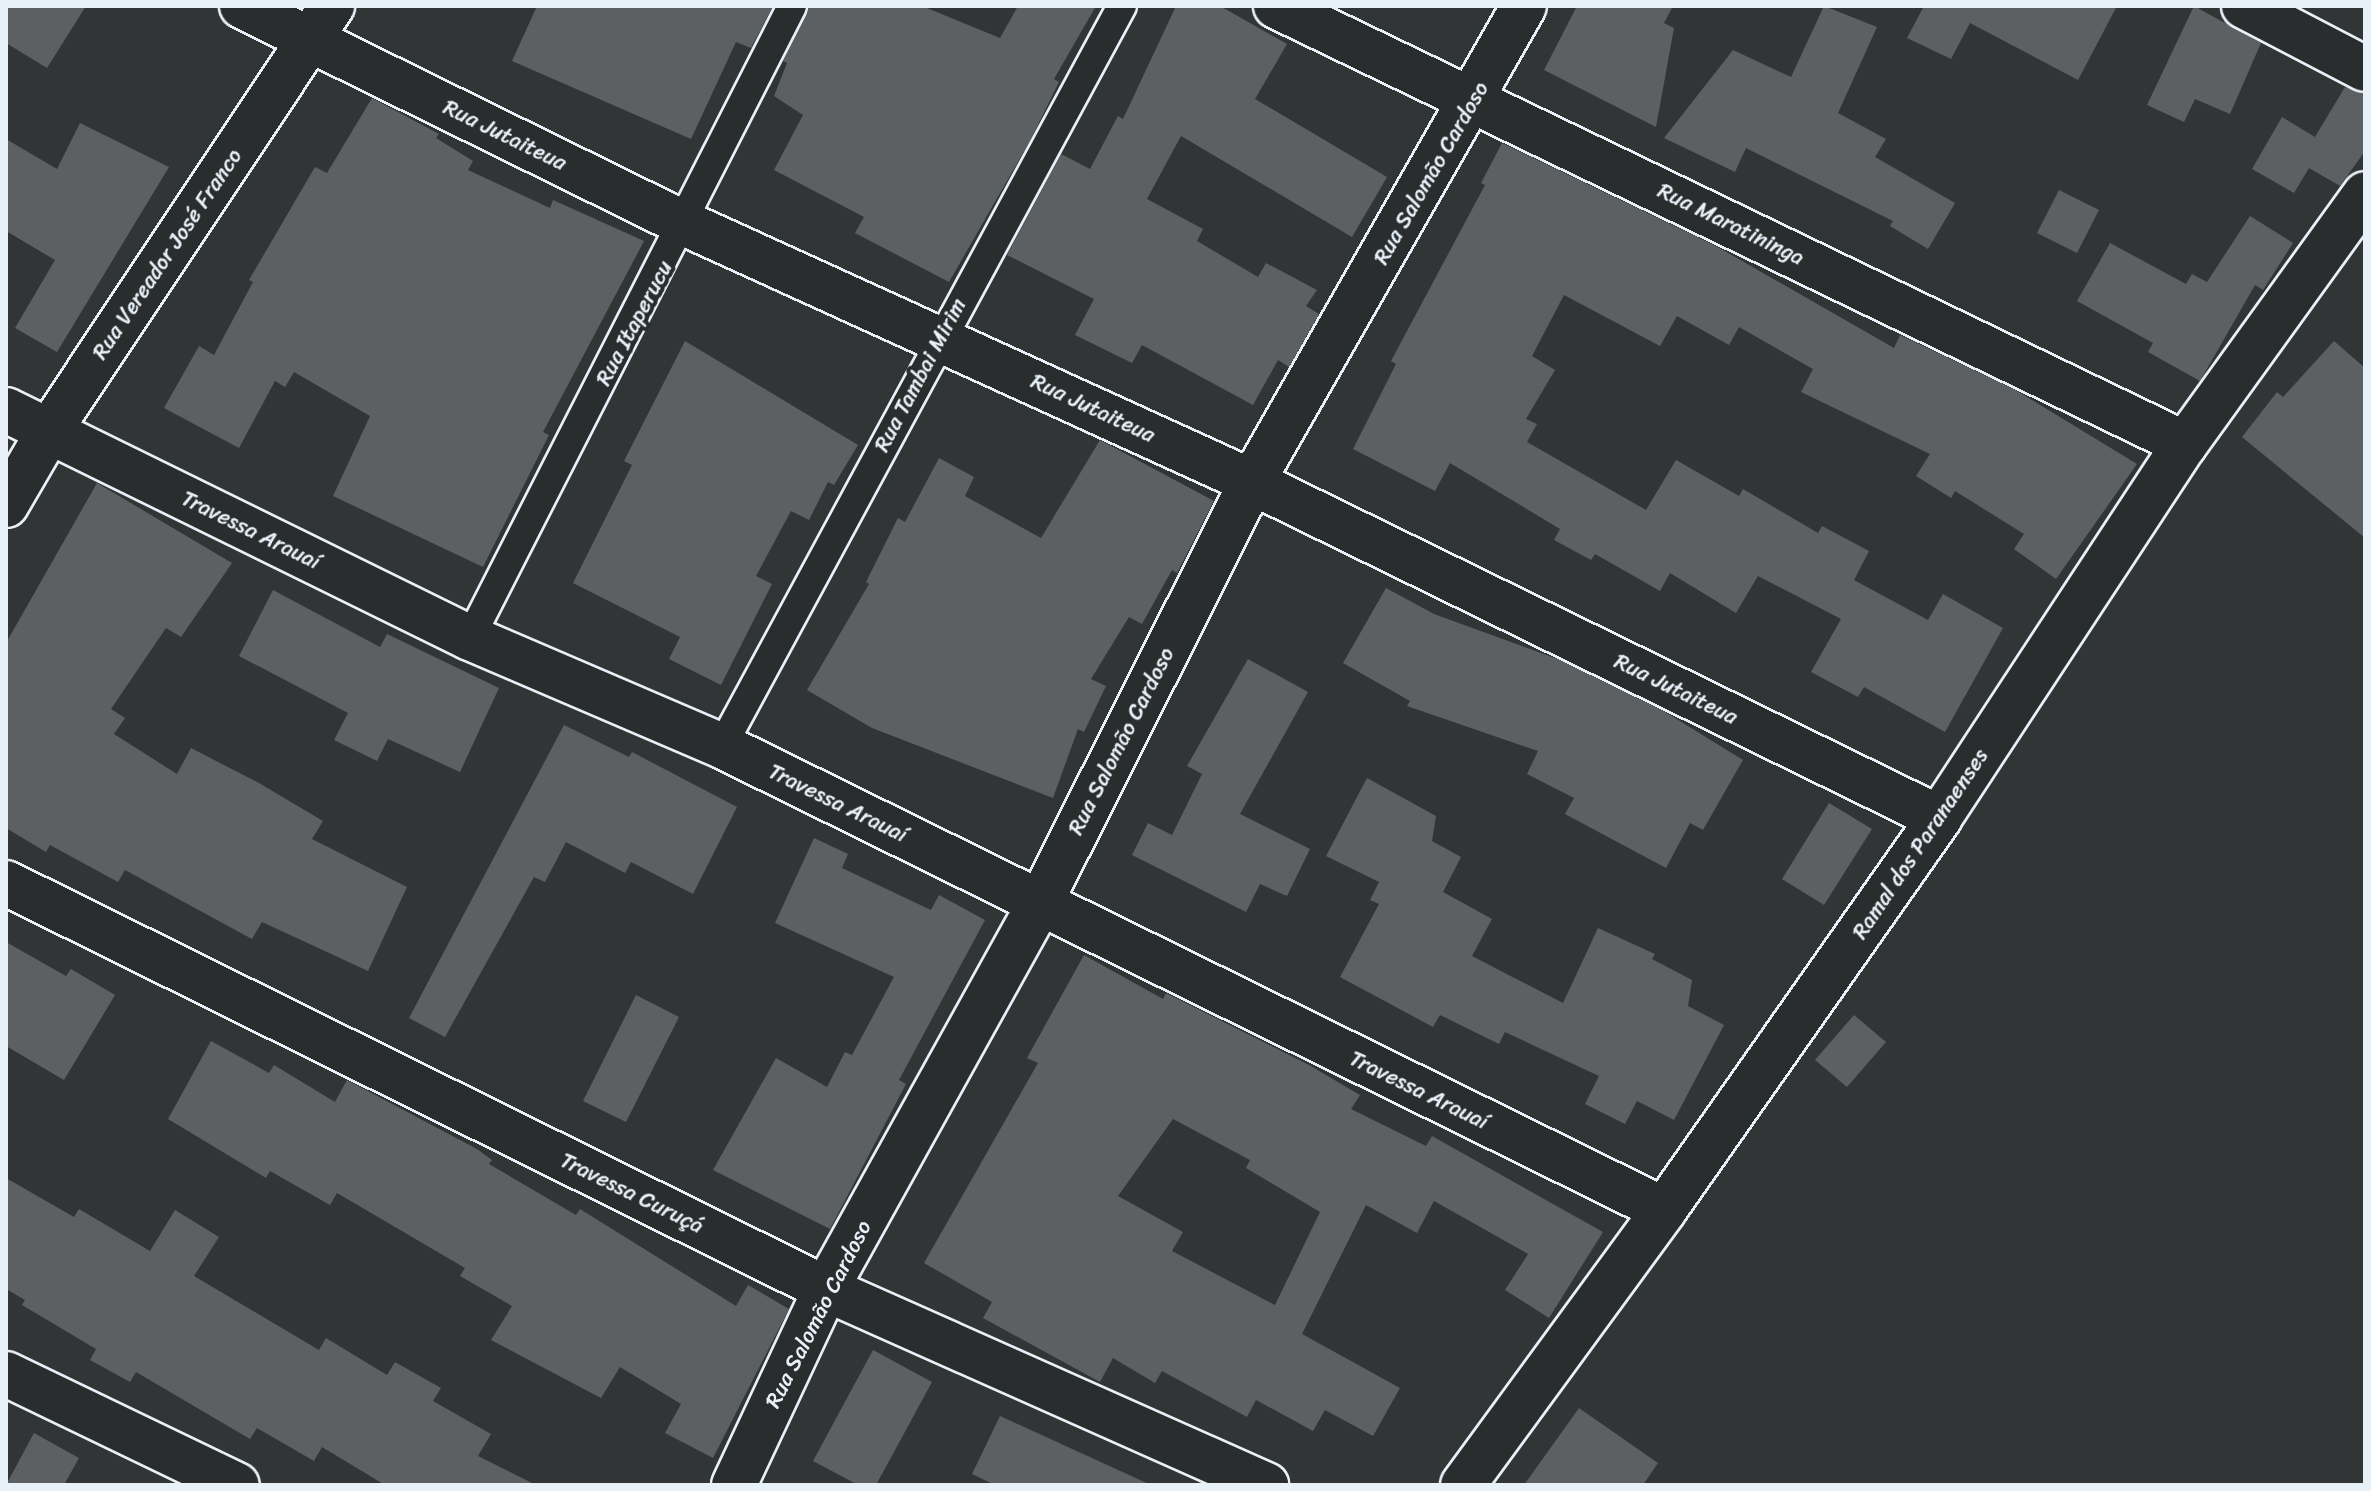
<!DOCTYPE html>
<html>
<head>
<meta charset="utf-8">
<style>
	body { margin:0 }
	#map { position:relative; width:2371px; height:1491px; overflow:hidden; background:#323536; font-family:Sriracha,sans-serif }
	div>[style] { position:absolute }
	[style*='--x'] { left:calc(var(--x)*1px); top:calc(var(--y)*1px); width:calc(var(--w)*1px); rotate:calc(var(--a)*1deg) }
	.building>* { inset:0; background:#5c6063 }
	.roads { filter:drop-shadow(2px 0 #e8f1f8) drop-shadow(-2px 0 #e8f1f8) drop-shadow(0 2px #e8f1f8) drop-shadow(0 -2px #e8f1f8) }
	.service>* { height:28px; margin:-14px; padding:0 14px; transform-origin:14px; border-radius:14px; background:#2a2d2e }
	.minor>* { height:44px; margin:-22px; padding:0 22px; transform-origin:22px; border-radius:22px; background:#2a2d2e }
	.tertiary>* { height:44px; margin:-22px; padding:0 22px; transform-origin:22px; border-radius:22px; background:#2a2d2e }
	span { translate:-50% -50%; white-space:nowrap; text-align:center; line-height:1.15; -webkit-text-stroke:8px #2a2d2e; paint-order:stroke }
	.street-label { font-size:22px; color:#e8f1f8 }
	.frame { position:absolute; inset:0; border:8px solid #e8f1f8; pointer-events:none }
</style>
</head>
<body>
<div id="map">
	<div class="building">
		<i style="clip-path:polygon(6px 6px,86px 6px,47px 68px,6px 43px)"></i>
		<i style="clip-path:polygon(537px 6px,773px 6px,751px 48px,736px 42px,691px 139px,512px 61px)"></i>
		<i style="clip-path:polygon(809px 6px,922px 6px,1000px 38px,1018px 6px,1096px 6px,1054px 79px,1059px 82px,1031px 139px,949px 282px,855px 233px,864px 217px,774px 170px,803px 115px,774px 96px,787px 63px,783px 61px)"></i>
		<i style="clip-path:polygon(1176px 6px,1220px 6px,1287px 44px,1255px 99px,1387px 177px,1352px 237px,1181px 136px,1147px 199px,1203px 229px,1197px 241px,1258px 277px,1266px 263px,1317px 290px,1306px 306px,1319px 314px,1289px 367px,1278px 360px,1253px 405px,1142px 345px,1132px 363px,1075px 335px,1094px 299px,1007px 255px,1061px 154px,1090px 169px,1118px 116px,1123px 119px)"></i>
		<i style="clip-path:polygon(1577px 6px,1673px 6px,1664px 23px,1674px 28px,1656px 127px,1544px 70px)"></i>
		<i style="clip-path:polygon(1824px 6px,1877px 27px,1838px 113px,1886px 139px,1875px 157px,1955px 203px,1928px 249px,1890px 226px,1893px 221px,1746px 148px,1735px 172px,1664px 138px,1733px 50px,1791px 77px)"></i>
		<i style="clip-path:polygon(1924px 6px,2117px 6px,2078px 80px,1970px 23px,1951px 59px,1907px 38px)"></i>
		<i style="clip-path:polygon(2194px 6px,2261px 43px,2230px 114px,2195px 99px,2184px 122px,2147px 105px)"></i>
		<i style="clip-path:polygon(2345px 87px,2365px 94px,2365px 151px,2340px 186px,2309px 168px,2294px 193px,2252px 169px,2282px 117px,2315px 137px)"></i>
		<i style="clip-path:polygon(372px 98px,439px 134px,436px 138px,473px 161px,468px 170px,550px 208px,553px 200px,644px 241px,543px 432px,549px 435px,483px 567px,333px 496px,370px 416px,294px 372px,285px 387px,275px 381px,239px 448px,164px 408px,199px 346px,214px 355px,253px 282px,249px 280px,315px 167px,327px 173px)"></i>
		<i style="clip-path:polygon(80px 123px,169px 167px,57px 352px,15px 328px,55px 260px,6px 231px,6px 139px,57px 169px)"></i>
		<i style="clip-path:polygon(1502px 143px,1716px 246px,1894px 348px,1900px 335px,2014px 389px,2137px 464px,2056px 579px,2014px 549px,2024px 534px,1955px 491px,1951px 498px,1916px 476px,1930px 454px,1801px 392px,1813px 369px,1739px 327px,1729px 345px,1677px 316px,1660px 346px,1564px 295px,1532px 356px,1555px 370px,1526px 419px,1537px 424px,1527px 442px,1646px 510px,1676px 460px,1739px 496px,1743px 489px,1818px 533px,1822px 526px,1869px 551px,1854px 580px,1928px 620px,1943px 594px,2003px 628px,1945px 732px,1864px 687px,1858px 697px,1811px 672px,1841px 619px,1758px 576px,1736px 613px,1670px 573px,1660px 591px,1595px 554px,1591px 560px,1554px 540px,1560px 529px,1450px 463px,1435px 491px,1353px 449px,1396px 364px,1391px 361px,1485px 185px,1481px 183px)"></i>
		<i style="clip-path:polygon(2059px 190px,2099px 210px,2077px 253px,2037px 233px)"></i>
		<i style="clip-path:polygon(2250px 216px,2293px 243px,2263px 290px,2255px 285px,2200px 381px,2148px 352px,2153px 343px,2077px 301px,2110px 243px,2186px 284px,2192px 274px,2207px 282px)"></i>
		<i style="clip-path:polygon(685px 341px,858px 445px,834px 485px,828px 482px,809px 520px,791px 511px,756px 576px,772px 584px,721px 685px,669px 659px,680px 637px,573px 583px,632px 465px,624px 461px)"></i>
		<i style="clip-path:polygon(2334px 341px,2365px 368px,2365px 538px,2242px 437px,2277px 392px,2283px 397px)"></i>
		<i style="clip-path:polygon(1100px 440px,1214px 501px,1177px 573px,1172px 570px,1142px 624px,1129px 617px,1091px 679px,1106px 686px,1084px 732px,1078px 729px,1053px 798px,872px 728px,807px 690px,869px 584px,866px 582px,898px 518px,905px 522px,939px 458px,974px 477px,965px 496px,1041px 538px)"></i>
		<i style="clip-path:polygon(97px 483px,232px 563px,181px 637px,166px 628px,111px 709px,125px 718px,114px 734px,177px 774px,191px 748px,259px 783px,323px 821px,312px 839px,407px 887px,368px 971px,262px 922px,252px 939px,125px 870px,118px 882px,50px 845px,46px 852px,6px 828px,6px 643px)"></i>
		<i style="clip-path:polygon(1386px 588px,1434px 614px,1560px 660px,1662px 710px,1743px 760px,1703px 830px,1690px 823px,1666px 868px,1565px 814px,1574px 798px,1527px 774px,1538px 751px,1407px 706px,1410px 701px,1343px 663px)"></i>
		<i style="clip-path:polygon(273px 590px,380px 647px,387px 634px,499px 688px,460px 772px,388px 739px,377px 761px,334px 740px,348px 713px,239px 656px)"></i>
		<i style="clip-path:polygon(1248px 659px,1308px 692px,1240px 814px,1310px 849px,1287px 896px,1260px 884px,1246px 912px,1132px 855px,1148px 823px,1172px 835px,1202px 774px,1187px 766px)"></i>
		<i style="clip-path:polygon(564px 725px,629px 757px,632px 752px,737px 807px,693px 894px,631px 862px,625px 873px,566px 842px,545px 882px,534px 877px,445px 1037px,409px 1018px)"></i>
		<i style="clip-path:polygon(1367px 778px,1436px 816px,1432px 841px,1461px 857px,1443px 892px,1492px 919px,1472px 956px,1563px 1003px,1598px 928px,1655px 954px,1652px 959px,1692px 980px,1688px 1006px,1724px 1025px,1674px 1120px,1637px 1101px,1625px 1124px,1585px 1104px,1599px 1076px,1505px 1032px,1499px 1044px,1440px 1015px,1433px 1027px,1340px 977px,1379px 904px,1370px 900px,1379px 882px,1326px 856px)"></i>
		<i style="clip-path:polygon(1829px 803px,1872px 829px,1824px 905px,1782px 879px)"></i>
		<i style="clip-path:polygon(814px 838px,848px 854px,842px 868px,931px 910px,939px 895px,985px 920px,899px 1080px,906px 1084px,830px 1229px,713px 1170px,776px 1058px,827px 1087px,845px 1052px,852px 1055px,894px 977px,775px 923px)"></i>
		<i style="clip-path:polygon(6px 942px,66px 976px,71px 969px,115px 995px,64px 1080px,6px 1046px)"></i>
		<i style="clip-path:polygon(evenodd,1084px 955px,1163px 999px,1166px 993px,1309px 1065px,1360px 1095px,1351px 1109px,1426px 1146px,1432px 1136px,1603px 1232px,1549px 1318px,1505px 1290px,1528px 1254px,1434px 1201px,1417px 1233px,1366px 1205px,1302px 1334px,1400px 1388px,1373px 1436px,1325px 1410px,1313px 1431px,1256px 1400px,1247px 1417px,1162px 1371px,1155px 1383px,1113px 1358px,1100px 1382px,983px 1318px,992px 1302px,924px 1263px,1038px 1063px,1027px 1058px,1084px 955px,1173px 1119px,1250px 1160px,1246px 1168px,1320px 1212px,1275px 1305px,1172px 1251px,1183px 1232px,1118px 1196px,1173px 1119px)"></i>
		<i style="clip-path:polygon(636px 995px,679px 1017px,626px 1122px,583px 1101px)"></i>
		<i style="clip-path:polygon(1854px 1015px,1886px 1042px,1847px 1087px,1815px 1060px)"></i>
		<i style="clip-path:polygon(211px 1041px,269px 1073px,274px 1065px,335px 1102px,347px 1080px,477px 1149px,492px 1160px,489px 1164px,576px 1215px,580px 1209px,736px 1306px,748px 1285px,789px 1309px,713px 1458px,665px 1433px,681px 1404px,620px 1367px,601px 1398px,491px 1340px,512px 1306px,460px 1276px,465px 1268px,337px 1193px,330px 1205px,270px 1171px,266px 1178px,168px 1119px)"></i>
		<i style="clip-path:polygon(6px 1178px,74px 1217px,79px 1209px,150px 1251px,175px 1210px,219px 1237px,194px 1276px,319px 1350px,326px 1338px,387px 1375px,395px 1362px,441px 1388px,433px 1401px,491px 1434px,478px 1456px,536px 1485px,385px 1485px,322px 1447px,314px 1461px,257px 1428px,250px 1439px,136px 1372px,130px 1382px,90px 1360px,96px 1349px,22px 1305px,25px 1300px,6px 1289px)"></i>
		<i style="clip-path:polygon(873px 1350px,932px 1382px,876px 1485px,858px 1485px,813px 1461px)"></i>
		<i style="clip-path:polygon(1579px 1408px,1658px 1463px,1643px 1485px,1524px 1485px)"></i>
		<i style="clip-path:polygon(1000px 1416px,1151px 1485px,995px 1485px,972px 1474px)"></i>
		<i style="clip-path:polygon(34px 1433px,79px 1458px,64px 1485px,6px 1485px)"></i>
	</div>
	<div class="roads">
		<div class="service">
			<i style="--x:470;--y:638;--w:709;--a:-63"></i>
			<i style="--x:722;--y:746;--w:841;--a:-61.61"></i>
		</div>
		<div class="minor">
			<i style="--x:242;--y:6;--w:495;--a:26.2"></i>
			<i style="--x:686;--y:224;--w:622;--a:24.5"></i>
			<i style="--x:1252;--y:482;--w:765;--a:26.06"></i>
			<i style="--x:1276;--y:6;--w:1009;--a:25.73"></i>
			<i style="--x:2244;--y:6;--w:136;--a:27.5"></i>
			<i style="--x:6;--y:410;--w:517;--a:26.17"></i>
			<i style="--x:470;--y:638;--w:274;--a:23.2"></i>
			<i style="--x:722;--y:746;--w:1050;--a:26.22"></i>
			<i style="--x:6;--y:883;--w:915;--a:26.34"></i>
			<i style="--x:826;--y:1289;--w:482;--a:24"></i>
			<i style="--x:6;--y:1374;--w:256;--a:25.7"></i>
			<i style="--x:1463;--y:1485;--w:341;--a:-53.8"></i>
			<i style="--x:1664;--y:1210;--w:479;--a:-54.9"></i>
			<i style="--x:1939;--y:818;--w:448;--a:-56.7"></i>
			<i style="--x:2185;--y:444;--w:308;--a:-54.2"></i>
		</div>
		<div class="tertiary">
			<i style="--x:6;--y:505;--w:86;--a:-59.8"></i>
			<i style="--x:49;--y:431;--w:511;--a:-56.34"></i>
			<i style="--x:734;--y:1485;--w:217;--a:-64.9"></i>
			<i style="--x:826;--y:1289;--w:441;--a:-61"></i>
			<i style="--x:1040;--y:903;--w:471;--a:-63.3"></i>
			<i style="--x:1252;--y:482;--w:548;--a:-60.26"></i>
		</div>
	</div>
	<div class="street-label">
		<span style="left:505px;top:135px;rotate:26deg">Rua Jutaiteua</span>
		<span style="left:1431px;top:173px;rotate:-60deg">Rua Salomão Cardoso</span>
		<span style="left:1731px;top:224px;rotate:26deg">Rua Maratininga</span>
		<span style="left:167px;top:254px;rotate:-56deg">Rua Vereador José Franco</span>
		<span style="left:634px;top:323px;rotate:-62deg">Rua Itaperucu</span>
		<span style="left:920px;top:375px;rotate:-62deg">Rua Tambai Mirim</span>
		<span style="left:1093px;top:408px;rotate:25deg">Rua Jutaiteua</span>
		<span style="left:251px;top:530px;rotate:26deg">Travessa Arauaí</span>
		<span style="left:1676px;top:689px;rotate:26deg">Rua Jutaiteua</span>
		<span style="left:1121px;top:741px;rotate:-63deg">Rua Salomão Cardoso</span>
		<span style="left:838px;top:803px;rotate:26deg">Travessa Arauaí</span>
		<span style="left:1920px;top:844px;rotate:-56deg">Ramal dos Paranaenses</span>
		<span style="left:1419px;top:1090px;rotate:26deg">Travessa Arauaí</span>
		<span style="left:632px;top:1193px;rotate:26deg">Travessa Curuçá</span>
		<span style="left:818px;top:1314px;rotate:-63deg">Rua Salomão Cardoso</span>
	</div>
	<div class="frame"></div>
</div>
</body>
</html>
